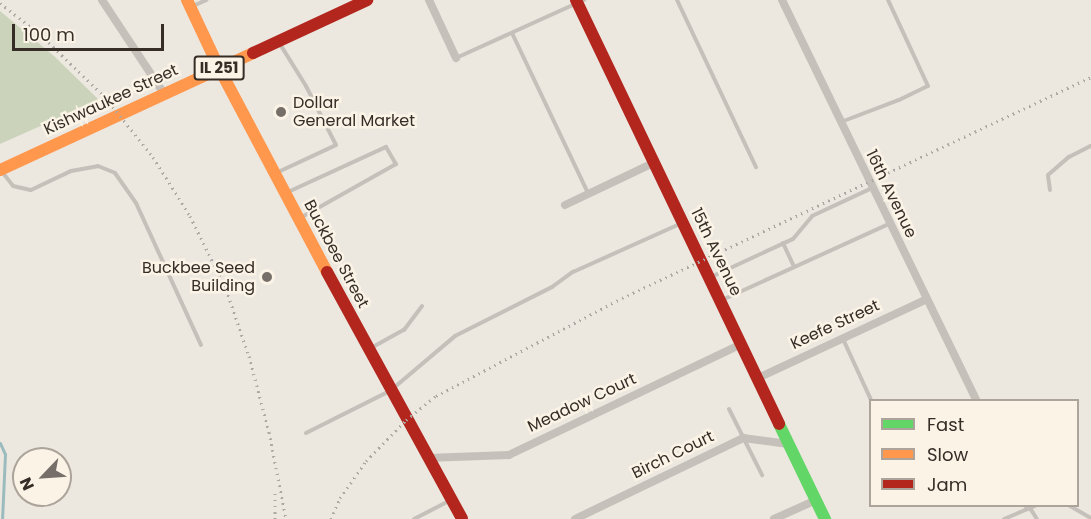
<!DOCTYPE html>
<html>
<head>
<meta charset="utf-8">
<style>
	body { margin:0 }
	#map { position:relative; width:1091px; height:519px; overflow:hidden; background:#ece8e0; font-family:Poppins,sans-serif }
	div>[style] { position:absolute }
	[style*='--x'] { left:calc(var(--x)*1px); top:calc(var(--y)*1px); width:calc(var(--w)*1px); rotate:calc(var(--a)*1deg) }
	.green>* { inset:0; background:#cbd3ba }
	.stream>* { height:3px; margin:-1.5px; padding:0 1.5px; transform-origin:1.5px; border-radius:1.5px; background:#9bbbbe }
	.lane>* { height:4px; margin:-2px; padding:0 2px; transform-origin:2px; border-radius:2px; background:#c5c0b9 }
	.street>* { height:8px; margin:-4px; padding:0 4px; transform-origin:4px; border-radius:4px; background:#c5c0b9 }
	.fast>* { height:12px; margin:-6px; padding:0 6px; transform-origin:6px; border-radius:6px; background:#63d668 }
	.slow>* { height:12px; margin:-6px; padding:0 6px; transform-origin:6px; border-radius:6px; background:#ff974d }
	.jam>* { height:12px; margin:-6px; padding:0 6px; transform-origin:6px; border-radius:6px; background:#b3261e }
	.rail>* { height:3px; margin-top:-1.5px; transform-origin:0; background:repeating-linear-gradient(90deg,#ada8a3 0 1.5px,transparent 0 6px) }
	.dots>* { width:16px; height:16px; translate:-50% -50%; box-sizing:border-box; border:3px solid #faf3e6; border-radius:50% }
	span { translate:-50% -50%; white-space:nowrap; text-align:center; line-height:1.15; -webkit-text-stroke:5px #faf3e6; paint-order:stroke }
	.shield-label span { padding:2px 4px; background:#faf3e6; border:2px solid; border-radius:4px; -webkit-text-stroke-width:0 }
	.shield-label { font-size:15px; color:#362d27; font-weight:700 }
	.street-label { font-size:16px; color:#362d27 }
	.poi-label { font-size:16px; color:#362d27 }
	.left { translate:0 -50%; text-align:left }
	.right { translate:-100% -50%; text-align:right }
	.legend { position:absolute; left:869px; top:399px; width:210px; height:108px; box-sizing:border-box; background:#faf3e6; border:2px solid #aca49a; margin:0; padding:8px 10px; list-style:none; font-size:18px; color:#362d27 }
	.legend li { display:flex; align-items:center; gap:12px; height:30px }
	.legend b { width:30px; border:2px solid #aca49a }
	.north { position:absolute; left:12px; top:447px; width:60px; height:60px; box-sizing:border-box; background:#faf3e6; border:2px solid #aca49a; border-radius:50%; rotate:245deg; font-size:16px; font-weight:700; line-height:24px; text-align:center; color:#362d27 }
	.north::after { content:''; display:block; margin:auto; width:21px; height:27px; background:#766e68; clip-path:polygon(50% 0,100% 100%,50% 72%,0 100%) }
	.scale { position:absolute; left:12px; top:24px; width:152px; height:27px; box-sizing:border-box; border:3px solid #362d27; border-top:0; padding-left:8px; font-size:18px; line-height:21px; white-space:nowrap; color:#362d27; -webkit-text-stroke:4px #faf3e6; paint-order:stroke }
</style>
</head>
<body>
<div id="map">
	<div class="green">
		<i style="clip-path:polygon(0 11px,54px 56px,99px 100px,0 144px)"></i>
	</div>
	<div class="stream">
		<i style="--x:0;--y:443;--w:12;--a:66"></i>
		<i style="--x:5;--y:454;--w:65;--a:92.6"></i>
	</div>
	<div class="lane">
		<i style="--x:677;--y:0;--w:185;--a:64.7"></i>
		<i style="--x:191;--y:7;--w:17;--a:-25"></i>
		<i style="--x:512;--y:33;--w:177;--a:64.6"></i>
		<i style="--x:456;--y:58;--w:141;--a:-24.4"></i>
		<i style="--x:841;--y:122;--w:62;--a:-20.8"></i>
		<i style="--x:899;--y:100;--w:32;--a:-26"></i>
		<i style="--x:928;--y:86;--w:95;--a:-114.9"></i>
		<i style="--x:3;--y:173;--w:16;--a:52"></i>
		<i style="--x:13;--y:186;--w:18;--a:13"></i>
		<i style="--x:31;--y:190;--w:44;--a:-25.4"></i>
		<i style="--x:71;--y:171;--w:27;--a:-10"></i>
		<i style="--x:98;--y:166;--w:18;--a:22"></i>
		<i style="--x:115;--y:173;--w:37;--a:55"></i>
		<i style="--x:136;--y:203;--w:156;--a:65.4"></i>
		<i style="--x:276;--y:173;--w:66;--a:-25"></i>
		<i style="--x:336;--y:145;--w:66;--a:-117"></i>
		<i style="--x:306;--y:86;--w:49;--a:-121.8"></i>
		<i style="--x:1050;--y:190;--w:15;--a:-98"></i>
		<i style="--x:1048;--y:175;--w:28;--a:-41"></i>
		<i style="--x:1069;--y:157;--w:25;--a:-27"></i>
		<i style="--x:288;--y:192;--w:108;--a:-24.7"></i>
		<i style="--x:386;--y:147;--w:20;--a:60"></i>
		<i style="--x:396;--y:164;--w:108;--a:150.6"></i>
		<i style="--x:783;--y:243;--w:26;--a:65"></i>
		<i style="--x:711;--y:277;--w:90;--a:-24.9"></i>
		<i style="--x:793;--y:239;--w:30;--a:-50"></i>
		<i style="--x:812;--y:216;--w:66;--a:-25"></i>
		<i style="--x:722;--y:300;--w:183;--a:-24.5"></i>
		<i style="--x:843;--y:339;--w:67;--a:65.3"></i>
		<i style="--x:371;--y:348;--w:38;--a:-29"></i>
		<i style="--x:404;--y:330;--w:30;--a:-53"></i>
		<i style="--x:729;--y:409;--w:74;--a:63.4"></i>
		<i style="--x:306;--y:433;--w:94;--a:-26.6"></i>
		<i style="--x:390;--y:391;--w:85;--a:-40.2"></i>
		<i style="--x:455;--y:336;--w:109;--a:-26.8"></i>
		<i style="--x:552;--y:287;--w:26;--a:-36"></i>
		<i style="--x:573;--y:272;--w:117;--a:-24.2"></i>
		<i style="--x:1070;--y:506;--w:24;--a:30"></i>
		<i style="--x:1030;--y:508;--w:13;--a:58"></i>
		<i style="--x:414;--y:519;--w:42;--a:-27.2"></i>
		<i style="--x:1004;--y:519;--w:34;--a:-23"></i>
	</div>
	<div class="street">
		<i style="--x:102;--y:0;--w:110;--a:56.5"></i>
		<i style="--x:429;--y:0;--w:64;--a:65"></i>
		<i style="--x:782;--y:0;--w:445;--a:64.1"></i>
		<i style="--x:565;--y:205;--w:98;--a:-25.5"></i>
		<i style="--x:758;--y:378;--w:184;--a:-25"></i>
		<i style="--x:427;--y:458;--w:82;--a:-2.1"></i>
		<i style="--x:509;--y:455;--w:258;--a:-25.5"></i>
		<i style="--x:1028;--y:506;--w:1;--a:45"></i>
		<i style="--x:575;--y:519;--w:187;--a:-25.7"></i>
		<i style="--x:743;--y:438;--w:46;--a:7.4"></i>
		<i style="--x:774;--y:519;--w:46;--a:-24.3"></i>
	</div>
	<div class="fast">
		<i style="--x:779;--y:424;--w:106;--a:64.2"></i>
	</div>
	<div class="slow">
		<i style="--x:187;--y:0;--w:75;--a:64.8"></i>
		<i style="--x:219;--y:68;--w:231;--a:62.1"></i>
		<i style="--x:0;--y:170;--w:279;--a:-24.8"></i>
	</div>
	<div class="jam">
		<i style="--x:576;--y:0;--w:470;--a:64.4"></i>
		<i style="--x:253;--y:53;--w:126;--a:-24.9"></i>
		<i style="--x:327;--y:272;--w:281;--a:61.3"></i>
	</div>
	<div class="rail">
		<i style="--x:0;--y:3;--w:51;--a:37.8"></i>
		<i style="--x:40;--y:34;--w:91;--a:44.1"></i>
		<i style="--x:105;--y:97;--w:77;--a:51.3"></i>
		<i style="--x:153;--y:157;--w:70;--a:57.9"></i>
		<i style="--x:190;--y:216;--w:81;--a:63.7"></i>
		<i style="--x:226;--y:289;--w:71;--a:71.1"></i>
		<i style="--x:249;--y:356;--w:79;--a:75.3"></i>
		<i style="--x:269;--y:432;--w:89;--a:78.9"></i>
		<i style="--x:275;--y:519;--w:27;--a:-90"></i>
		<i style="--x:331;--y:519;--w:23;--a:-67"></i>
		<i style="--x:340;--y:498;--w:45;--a:-54.9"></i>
		<i style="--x:366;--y:461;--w:57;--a:-45.7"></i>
		<i style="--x:406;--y:420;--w:38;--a:-39"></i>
		<i style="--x:436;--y:396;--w:210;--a:-27.8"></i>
		<i style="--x:622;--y:298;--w:518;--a:-25.23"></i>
	</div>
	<div class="dots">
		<i style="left:281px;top:112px;background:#766e68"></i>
		<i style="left:267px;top:277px;background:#766e68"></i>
	</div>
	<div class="shield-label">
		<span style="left:219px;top:68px">IL 251</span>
	</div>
	<div class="street-label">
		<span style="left:111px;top:100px;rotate:-25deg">Kishwaukee Street</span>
		<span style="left:891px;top:194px;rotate:64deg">16th Avenue</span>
		<span style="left:716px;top:252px;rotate:64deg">15th Avenue</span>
		<span style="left:336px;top:254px;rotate:62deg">Buckbee Street</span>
		<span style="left:835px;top:325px;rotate:-25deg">Keefe Street</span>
		<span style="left:582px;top:403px;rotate:-25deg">Meadow Court</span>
		<span style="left:673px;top:455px;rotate:-26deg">Birch Court</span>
	</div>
	<div class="poi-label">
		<span class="left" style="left:293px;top:112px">Dollar<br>General Market</span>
		<span class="right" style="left:255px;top:277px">Buckbee Seed<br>Building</span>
	</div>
	<ul class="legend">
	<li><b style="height:8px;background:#63d668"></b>Fast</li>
	<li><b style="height:8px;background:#ff974d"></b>Slow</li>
	<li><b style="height:8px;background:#b3261e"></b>Jam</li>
	</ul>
	<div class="north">N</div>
	<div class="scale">100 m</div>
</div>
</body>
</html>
